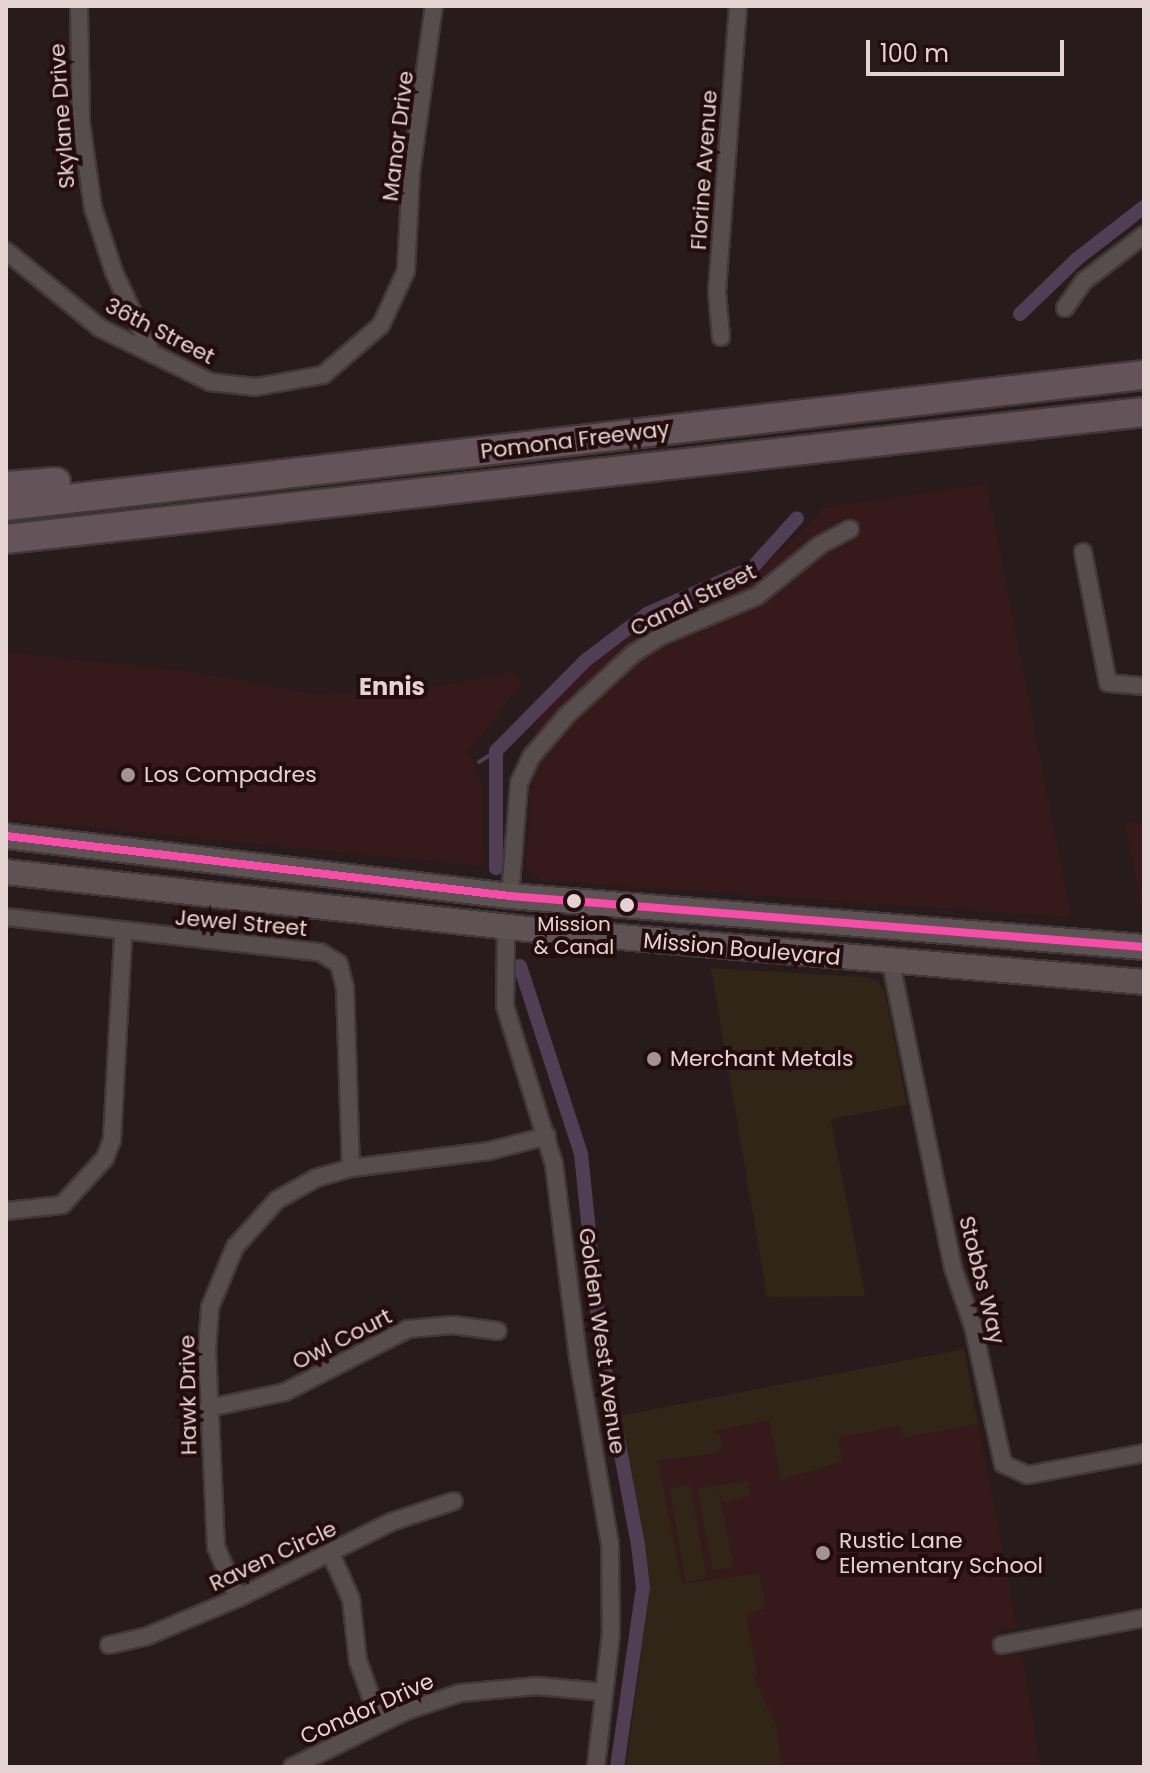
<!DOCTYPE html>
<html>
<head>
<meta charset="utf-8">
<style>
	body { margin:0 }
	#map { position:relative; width:1150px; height:1773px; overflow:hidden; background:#281b1c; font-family:Poppins,sans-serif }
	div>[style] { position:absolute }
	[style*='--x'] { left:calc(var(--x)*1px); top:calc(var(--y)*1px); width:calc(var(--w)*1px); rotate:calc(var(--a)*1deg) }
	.built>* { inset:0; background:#36191b }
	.green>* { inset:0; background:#302516 }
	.stream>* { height:4px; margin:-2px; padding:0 2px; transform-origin:2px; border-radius:2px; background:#503e55 }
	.canal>* { height:14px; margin:-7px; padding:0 7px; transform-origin:7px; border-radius:7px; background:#503e55 }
	.roads { filter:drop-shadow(2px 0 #433839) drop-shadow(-2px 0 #433839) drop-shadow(0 2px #433839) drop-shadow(0 -2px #433839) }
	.minor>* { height:16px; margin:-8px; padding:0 8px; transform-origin:8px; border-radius:8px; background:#584d4d }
	.primary>* { height:24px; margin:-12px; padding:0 12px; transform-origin:12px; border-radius:12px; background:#5f5254 }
	.motorway>* { height:28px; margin:-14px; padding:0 14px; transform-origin:14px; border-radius:14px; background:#645358 }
	.bus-1>* { height:8px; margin:-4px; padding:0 4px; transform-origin:4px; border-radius:4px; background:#f54da8 }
	.dots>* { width:22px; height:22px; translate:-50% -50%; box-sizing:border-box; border:4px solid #240c0e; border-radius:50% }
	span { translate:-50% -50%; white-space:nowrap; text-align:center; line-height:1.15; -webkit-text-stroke:8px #240c0e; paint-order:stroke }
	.bus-label { font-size:20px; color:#e5d3d3 }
	.street-label { font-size:22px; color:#e5d3d3 }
	.poi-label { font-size:22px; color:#e5d3d3 }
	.left { translate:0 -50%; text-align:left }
	.neighbourhood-label { font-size:24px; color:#e5d3d3; font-weight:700 }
	.frame { position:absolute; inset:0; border:8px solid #e5d3d3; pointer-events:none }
	.scale { position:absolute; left:866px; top:40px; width:198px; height:36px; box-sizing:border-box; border:4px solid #e5d3d3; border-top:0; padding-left:10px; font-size:24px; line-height:28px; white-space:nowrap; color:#e5d3d3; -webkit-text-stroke:6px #240c0e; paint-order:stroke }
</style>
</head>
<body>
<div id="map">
	<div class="built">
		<i style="clip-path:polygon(987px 484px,1071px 917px,540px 880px,526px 869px,534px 726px,552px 701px,609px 649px,734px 582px,789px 545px,824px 508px)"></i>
		<i style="clip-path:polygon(6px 652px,191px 672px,313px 694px,401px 693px,517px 672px,521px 685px,469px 751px,483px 788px,484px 866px,6px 819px)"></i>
		<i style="clip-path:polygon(1125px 822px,1144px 824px,1144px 920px)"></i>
		<i style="clip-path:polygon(964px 1349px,1017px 1627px,999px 1630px,1004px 1657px,1022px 1654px,1041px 1767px,626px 1767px,650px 1586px,618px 1416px)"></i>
	</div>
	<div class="green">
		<i style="clip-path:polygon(711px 968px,866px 977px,877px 980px,885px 991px,907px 1105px,831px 1119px,865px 1296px,767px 1297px)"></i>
		<i style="clip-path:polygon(964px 1349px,978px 1424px,903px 1438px,899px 1426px,839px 1438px,842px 1462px,781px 1480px,769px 1420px,711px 1432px,720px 1434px,722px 1448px,716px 1453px,658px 1461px,682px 1584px,759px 1573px,766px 1609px,746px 1614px,757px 1673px,753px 1675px,776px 1725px,783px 1767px,626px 1767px,650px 1586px,618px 1416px)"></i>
		<i style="clip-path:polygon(748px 1481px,751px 1496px,723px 1502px,719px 1492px,734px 1567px,713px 1571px,697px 1488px)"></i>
		<i style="clip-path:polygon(690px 1484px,707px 1578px,686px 1582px,669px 1488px)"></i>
	</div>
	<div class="stream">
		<i style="--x:479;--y:762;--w:20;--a:-33"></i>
	</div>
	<div class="canal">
		<i style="--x:1020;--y:314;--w:79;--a:-44"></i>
		<i style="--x:1077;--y:259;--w:85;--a:-37.8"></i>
		<i style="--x:496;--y:868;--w:117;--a:-90"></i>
		<i style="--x:496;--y:751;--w:128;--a:-45.3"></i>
		<i style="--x:586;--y:660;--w:76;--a:-37"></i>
		<i style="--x:647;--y:614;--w:115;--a:-23.7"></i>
		<i style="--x:752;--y:568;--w:67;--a:-48"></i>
		<i style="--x:520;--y:966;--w:198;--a:72"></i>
		<i style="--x:581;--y:1154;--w:196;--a:84.1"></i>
		<i style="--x:601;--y:1349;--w:199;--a:79.3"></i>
		<i style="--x:638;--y:1545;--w:42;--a:83.2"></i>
		<i style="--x:643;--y:1587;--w:182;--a:98.2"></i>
	</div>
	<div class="roads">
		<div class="minor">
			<i style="--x:79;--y:6;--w:116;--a:89"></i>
			<i style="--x:81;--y:122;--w:87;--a:82.1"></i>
			<i style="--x:93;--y:208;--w:67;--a:71.8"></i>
			<i style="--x:114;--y:272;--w:90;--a:65.1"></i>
			<i style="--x:6;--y:251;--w:122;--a:39.3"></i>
			<i style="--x:100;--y:328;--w:123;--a:26.1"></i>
			<i style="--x:210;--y:382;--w:46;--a:6.2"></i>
			<i style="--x:256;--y:387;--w:68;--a:-10.2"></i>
			<i style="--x:323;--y:375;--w:77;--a:-40.8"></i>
			<i style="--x:381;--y:325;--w:60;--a:-65.2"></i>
			<i style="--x:406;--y:271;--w:98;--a:-87.1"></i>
			<i style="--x:411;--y:173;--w:169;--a:-82.2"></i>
			<i style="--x:1065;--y:308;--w:33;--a:-55"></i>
			<i style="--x:1084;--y:281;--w:76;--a:-37.5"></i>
			<i style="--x:721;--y:337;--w:45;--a:-95.1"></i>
			<i style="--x:717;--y:292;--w:287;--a:-85.8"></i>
			<i style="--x:1083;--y:552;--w:133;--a:79.2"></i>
			<i style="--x:1108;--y:683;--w:36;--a:5"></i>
			<i style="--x:510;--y:896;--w:113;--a:-85.4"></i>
			<i style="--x:519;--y:783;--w:29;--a:-65"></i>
			<i style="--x:531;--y:757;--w:55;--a:-49.4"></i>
			<i style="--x:567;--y:715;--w:91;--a:-42.8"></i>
			<i style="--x:634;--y:653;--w:32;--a:-32"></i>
			<i style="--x:661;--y:636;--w:104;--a:-22.6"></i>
			<i style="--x:757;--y:596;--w:81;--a:-39"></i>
			<i style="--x:820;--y:545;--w:34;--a:-28"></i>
			<i style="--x:6;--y:917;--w:316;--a:6.4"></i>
			<i style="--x:320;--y:952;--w:22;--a:32"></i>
			<i style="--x:339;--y:964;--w:25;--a:76"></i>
			<i style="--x:345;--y:988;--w:180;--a:88.1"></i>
			<i style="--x:506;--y:927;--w:79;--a:90.7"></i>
			<i style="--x:505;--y:1006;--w:165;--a:72.8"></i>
			<i style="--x:554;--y:1164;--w:194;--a:82.9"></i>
			<i style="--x:578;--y:1357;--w:190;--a:80.3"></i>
			<i style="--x:610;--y:1544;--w:89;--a:89.4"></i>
			<i style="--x:611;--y:1633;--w:135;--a:96.4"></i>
			<i style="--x:891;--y:963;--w:311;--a:78.5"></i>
			<i style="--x:953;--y:1268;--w:61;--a:71"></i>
			<i style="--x:973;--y:1326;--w:141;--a:77.7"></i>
			<i style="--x:1003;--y:1464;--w:27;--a:24"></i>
			<i style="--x:1028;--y:1475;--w:118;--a:-10.7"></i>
			<i style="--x:6;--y:1211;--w:56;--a:-6.1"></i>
			<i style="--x:62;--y:1205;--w:64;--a:-47.5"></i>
			<i style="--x:105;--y:1158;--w:19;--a:-69"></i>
			<i style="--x:112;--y:1140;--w:206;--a:-86.9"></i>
			<i style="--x:208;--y:1408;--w:79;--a:-11.7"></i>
			<i style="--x:285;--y:1392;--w:138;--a:-27.1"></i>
			<i style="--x:408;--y:1329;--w:45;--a:-5.1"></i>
			<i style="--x:453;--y:1325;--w:45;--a:7.6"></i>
			<i style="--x:331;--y:1554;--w:49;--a:66"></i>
			<i style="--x:351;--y:1599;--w:62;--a:83.6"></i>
			<i style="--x:358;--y:1661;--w:65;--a:70.2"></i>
			<i style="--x:238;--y:1598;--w:56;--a:-113.3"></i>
			<i style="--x:216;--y:1547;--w:195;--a:-92.6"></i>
			<i style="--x:207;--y:1352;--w:45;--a:-86.2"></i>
			<i style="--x:210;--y:1307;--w:65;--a:-67.4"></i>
			<i style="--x:235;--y:1247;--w:63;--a:-48.2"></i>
			<i style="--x:277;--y:1200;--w:45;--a:-29.4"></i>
			<i style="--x:316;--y:1178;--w:36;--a:-16"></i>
			<i style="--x:351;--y:1168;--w:139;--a:-7"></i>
			<i style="--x:489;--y:1151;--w:60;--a:-14.5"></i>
			<i style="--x:109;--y:1645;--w:37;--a:-13"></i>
			<i style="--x:145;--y:1637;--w:101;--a:-22.8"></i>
			<i style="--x:238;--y:1598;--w:171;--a:-26.4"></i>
			<i style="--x:391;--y:1522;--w:66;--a:-18.4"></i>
			<i style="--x:1002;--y:1645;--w:145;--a:-10.8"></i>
			<i style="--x:292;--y:1767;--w:127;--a:-26.2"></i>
			<i style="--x:406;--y:1711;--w:57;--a:-18.4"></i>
			<i style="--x:460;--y:1693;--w:77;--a:-5.2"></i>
			<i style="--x:537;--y:1686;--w:66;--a:5.2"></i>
		</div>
		<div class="primary">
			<i style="--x:6;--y:836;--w:508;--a:6.79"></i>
			<i style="--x:510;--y:896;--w:636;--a:4.6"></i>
			<i style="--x:6;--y:872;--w:524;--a:6.24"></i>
			<i style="--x:527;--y:929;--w:619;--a:4.91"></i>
		</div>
		<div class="motorway">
			<i style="--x:6;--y:486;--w:50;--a:-4.6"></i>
			<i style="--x:6;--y:506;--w:1146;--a:-6.57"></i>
			<i style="--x:6;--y:539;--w:1145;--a:-6.37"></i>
		</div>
	</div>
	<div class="bus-1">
		<i style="--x:6;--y:836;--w:508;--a:6.79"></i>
		<i style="--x:510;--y:896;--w:636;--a:4.6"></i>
	</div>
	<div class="dots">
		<i style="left:128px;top:775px;background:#a39393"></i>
		<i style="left:574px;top:901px;background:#e5d3d3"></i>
		<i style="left:627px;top:905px;background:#e5d3d3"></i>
		<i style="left:654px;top:1059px;background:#a39393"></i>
		<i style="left:823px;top:1553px;background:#a39393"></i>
	</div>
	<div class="bus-label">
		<span style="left:574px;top:936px">Mission<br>&amp; Canal</span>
	</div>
	<div class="street-label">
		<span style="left:62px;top:116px;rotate:-94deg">Skylane Drive</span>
		<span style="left:398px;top:136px;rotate:-83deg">Manor Drive</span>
		<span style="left:704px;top:170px;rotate:-86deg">Florine Avenue</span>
		<span style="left:160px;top:331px;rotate:27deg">36th Street</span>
		<span style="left:575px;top:440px;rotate:-7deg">Pomona Freeway</span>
		<span style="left:693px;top:600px;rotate:-26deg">Canal Street</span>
		<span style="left:241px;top:923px;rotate:5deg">Jewel Street</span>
		<span style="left:742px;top:949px;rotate:5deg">Mission Boulevard</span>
		<span style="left:982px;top:1280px;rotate:76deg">Stobbs Way</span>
		<span style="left:342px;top:1339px;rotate:-27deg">Owl Court</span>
		<span style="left:602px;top:1341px;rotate:82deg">Golden West Avenue</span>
		<span style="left:188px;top:1395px;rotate:-91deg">Hawk Drive</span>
		<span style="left:273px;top:1556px;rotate:-25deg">Raven Circle</span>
		<span style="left:367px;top:1709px;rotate:-24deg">Condor Drive</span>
	</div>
	<div class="poi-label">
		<span class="left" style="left:144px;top:775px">Los Compadres</span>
		<span class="left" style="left:670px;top:1059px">Merchant Metals</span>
		<span class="left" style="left:839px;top:1553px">Rustic Lane<br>Elementary School</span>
	</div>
	<div class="neighbourhood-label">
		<span style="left:392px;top:687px">Ennis</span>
	</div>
	<div class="frame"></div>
	<div class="scale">100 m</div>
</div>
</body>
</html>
